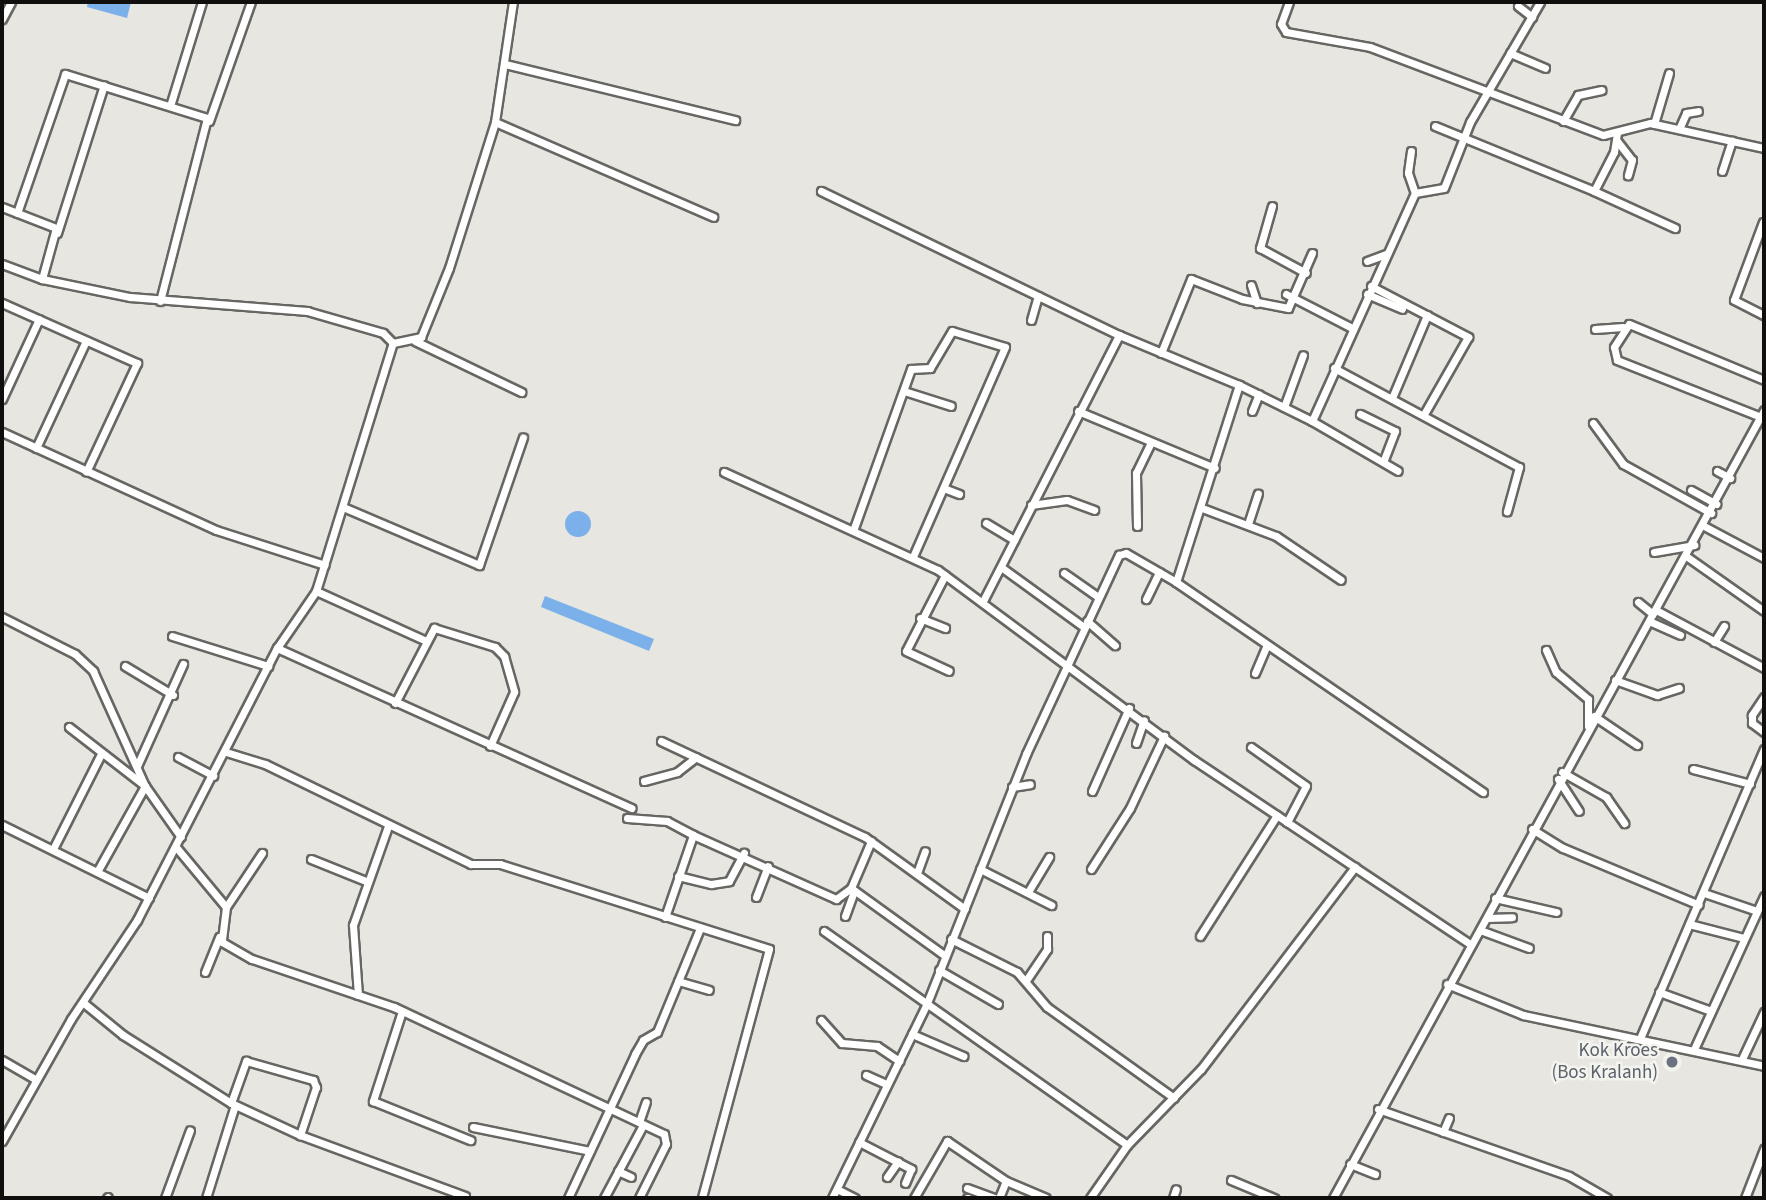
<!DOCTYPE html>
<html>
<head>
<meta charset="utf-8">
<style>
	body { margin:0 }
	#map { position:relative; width:1766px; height:1200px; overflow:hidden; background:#e7e6e1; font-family:"Source Sans 3",sans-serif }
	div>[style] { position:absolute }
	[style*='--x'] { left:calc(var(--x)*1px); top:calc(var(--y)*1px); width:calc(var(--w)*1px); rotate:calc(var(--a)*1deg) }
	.water>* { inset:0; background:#7bb0eb }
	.round { border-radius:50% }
	.roads { filter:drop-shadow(2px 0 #676662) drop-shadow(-2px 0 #676662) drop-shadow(0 2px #676662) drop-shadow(0 -2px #676662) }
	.minor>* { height:7px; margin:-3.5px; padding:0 3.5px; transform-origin:3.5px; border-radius:3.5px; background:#fff }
	.dots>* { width:19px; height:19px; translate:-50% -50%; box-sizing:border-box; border:4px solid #f4f4ee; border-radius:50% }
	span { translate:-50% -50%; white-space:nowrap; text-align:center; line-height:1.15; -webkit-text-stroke:5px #f4f4ee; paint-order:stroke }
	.worship-label { font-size:19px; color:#5b616d }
	.right { translate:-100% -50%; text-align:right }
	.frame { position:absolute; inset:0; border:4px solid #100f0e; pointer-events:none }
</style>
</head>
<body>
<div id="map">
	<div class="water">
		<i style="clip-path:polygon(88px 2px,131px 2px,127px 18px,87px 7px)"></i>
		<i class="round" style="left:565px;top:511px;width:26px;height:26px"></i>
		<i style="clip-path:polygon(545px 596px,654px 639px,649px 651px,541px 607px)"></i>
	</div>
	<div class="roads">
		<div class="minor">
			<i style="--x:1289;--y:2;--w:23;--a:110"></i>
			<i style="--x:1281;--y:24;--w:9;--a:58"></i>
			<i style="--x:1286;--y:32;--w:85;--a:10.1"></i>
			<i style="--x:1370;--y:47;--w:249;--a:20.7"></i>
			<i style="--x:1603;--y:135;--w:49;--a:-14.3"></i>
			<i style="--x:1650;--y:123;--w:117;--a:12.4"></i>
			<i style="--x:1518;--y:6;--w:18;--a:38"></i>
			<i style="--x:2;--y:19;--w:19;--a:-62"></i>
			<i style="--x:1510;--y:53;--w:38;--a:23"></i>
			<i style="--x:505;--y:64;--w:237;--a:13.7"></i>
			<i style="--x:170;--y:106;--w:109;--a:-72.9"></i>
			<i style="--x:209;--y:121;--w:126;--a:-70.6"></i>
			<i style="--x:1563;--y:121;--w:30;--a:-60"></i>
			<i style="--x:1578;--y:95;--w:24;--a:-12"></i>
			<i style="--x:495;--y:122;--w:238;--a:23.5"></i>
			<i style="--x:1654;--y:124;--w:53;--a:-73.6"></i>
			<i style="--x:1435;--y:126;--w:172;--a:22.2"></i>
			<i style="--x:1594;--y:191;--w:44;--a:-62.9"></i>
			<i style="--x:1614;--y:152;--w:20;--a:-81"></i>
			<i style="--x:1679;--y:129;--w:17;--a:-66"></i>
			<i style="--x:1686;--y:113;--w:12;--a:-9"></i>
			<i style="--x:1617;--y:141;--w:24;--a:52"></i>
			<i style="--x:1632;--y:160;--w:16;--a:105"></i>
			<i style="--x:1411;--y:151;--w:22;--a:98"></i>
			<i style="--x:1408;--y:173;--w:21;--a:71"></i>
			<i style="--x:1722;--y:171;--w:32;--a:-72"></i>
			<i style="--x:821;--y:191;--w:331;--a:25.8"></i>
			<i style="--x:1119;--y:335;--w:130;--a:22.6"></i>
			<i style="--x:1594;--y:191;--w:89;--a:24.6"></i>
			<i style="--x:1272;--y:206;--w:44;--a:105.9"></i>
			<i style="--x:1260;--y:248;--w:52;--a:28.5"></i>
			<i style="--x:2;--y:207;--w:58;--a:21.3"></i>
			<i style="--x:56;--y:228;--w:53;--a:105.4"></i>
			<i style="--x:17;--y:213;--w:147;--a:-70.9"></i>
			<i style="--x:65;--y:74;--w:149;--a:17.2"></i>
			<i style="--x:207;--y:118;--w:189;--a:104.4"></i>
			<i style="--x:1763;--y:222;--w:83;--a:110.4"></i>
			<i style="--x:1734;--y:300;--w:34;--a:27"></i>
			<i style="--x:57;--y:233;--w:155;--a:-72.4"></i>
			<i style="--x:1367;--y:261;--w:20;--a:-20"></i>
			<i style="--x:2;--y:264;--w:43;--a:20.6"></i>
			<i style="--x:42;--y:279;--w:90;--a:11.6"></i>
			<i style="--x:130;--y:297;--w:178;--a:4.5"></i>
			<i style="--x:307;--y:311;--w:79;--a:16.1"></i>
			<i style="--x:383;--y:333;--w:14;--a:45"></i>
			<i style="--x:1251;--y:285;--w:19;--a:72"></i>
			<i style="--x:1371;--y:286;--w:110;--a:27.7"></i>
			<i style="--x:1468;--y:337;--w:89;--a:119.7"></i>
			<i style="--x:1286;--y:294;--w:74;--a:27.3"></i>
			<i style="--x:1367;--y:294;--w:38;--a:23"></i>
			<i style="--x:2;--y:303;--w:148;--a:24"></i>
			<i style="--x:137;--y:363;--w:120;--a:115.1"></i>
			<i style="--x:1031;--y:320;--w:25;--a:-74"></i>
			<i style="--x:1595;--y:329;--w:28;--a:-4"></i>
			<i style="--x:415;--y:341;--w:118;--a:25.7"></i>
			<i style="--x:393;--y:343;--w:29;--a:-12"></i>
			<i style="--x:421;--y:337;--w:74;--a:-67.9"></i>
			<i style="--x:449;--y:268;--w:153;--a:-72.5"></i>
			<i style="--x:495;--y:122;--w:121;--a:-81.5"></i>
			<i style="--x:1161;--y:353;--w:80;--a:-67.9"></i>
			<i style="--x:1191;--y:279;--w:55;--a:21.4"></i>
			<i style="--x:1242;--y:299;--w:47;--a:11.1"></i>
			<i style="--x:1288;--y:308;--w:60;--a:-66.4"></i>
			<i style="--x:1334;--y:368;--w:210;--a:28.2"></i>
			<i style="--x:1519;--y:467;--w:46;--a:105.3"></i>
			<i style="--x:904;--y:391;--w:49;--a:17.7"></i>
			<i style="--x:1392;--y:398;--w:90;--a:-67.1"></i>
			<i style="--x:2;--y:399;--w:88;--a:-65.2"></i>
			<i style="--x:1284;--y:407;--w:55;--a:-69.9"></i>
			<i style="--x:1078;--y:411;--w:148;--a:22.6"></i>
			<i style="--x:1252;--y:411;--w:18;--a:-68"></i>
			<i style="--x:1360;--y:414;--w:39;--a:26"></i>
			<i style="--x:1395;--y:431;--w:33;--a:111"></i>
			<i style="--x:1761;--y:417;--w:155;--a:-158.4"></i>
			<i style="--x:1617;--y:360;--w:13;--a:-103"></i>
			<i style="--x:1614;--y:347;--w:27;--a:-57"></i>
			<i style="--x:1629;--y:324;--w:146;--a:22.5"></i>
			<i style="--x:1312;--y:421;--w:99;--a:30.2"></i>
			<i style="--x:1593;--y:423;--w:51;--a:53.8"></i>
			<i style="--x:1623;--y:464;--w:101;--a:29.1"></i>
			<i style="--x:2;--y:432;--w:235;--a:24.6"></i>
			<i style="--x:216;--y:530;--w:114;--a:17.8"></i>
			<i style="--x:36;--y:448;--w:118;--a:-65"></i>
			<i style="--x:1717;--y:471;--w:15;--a:28"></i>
			<i style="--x:724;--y:472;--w:235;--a:24.6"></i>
			<i style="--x:938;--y:570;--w:319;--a:36.6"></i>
			<i style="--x:1194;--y:760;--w:333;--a:33.7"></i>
			<i style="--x:946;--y:489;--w:14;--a:21"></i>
			<i style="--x:1691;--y:490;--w:29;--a:29"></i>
			<i style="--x:1031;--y:505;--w:36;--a:-8"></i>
			<i style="--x:1067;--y:500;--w:29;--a:20"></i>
			<i style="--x:343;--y:507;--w:148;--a:23.1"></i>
			<i style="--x:479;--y:565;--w:135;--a:-71"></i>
			<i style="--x:1202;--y:508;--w:79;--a:20.7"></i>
			<i style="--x:1276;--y:536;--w:78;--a:34.1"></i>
			<i style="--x:986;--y:523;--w:33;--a:31"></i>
			<i style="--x:1248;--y:524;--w:32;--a:-72"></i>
			<i style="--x:1137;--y:526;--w:53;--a:-91.1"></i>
			<i style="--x:1136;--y:473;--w:34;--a:-64"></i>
			<i style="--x:1704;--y:526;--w:68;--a:28.1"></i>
			<i style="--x:854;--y:528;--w:169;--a:-70.3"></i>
			<i style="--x:911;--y:369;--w:19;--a:-3"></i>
			<i style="--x:930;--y:368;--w:43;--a:-59.3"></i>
			<i style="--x:952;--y:331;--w:55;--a:16.8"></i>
			<i style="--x:1005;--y:347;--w:229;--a:113.7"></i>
			<i style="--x:1654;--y:552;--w:41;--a:-9.9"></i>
			<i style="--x:1686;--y:556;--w:95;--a:35.2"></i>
			<i style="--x:1001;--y:567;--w:102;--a:35.9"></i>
			<i style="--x:1064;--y:573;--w:42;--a:35.2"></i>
			<i style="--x:945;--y:575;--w:85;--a:117.2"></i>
			<i style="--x:906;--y:651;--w:47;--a:24.9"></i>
			<i style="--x:1176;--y:582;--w:372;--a:34.4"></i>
			<i style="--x:316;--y:591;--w:121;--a:24.4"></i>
			<i style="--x:1146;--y:599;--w:30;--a:-64"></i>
			<i style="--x:983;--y:601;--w:299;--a:-62.9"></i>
			<i style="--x:1638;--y:602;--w:19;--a:39"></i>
			<i style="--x:1656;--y:610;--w:123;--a:28.2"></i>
			<i style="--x:2;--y:617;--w:82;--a:26.9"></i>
			<i style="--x:75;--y:654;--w:25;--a:43"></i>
			<i style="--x:93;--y:671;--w:126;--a:65.7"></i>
			<i style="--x:145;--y:786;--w:98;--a:119.2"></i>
			<i style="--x:920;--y:618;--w:27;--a:22"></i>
			<i style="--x:1087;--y:621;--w:37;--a:41"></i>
			<i style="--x:1649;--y:621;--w:34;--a:24"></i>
			<i style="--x:172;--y:636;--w:101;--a:17.4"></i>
			<i style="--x:1714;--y:642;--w:19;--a:-58"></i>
			<i style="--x:277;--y:648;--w:389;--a:24.3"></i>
			<i style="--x:1546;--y:650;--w:24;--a:66"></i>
			<i style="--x:1556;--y:672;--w:42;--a:40.2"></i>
			<i style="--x:1588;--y:699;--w:27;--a:90"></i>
			<i style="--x:125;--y:666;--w:56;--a:31.1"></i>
			<i style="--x:1255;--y:673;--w:30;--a:-67"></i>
			<i style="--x:1615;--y:680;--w:45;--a:19.7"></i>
			<i style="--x:1657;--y:695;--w:23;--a:-18"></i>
			<i style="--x:1764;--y:697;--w:22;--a:124"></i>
			<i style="--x:1752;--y:715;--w:8;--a:90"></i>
			<i style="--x:1752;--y:723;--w:15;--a:37"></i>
			<i style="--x:395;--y:703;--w:85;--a:-62.5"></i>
			<i style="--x:434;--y:628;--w:64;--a:17.3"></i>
			<i style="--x:495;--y:647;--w:13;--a:45"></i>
			<i style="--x:504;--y:656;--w:37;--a:74"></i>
			<i style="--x:514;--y:692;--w:59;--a:114"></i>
			<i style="--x:1594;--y:716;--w:52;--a:34"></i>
			<i style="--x:69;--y:727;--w:96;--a:37.8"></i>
			<i style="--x:145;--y:786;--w:62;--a:54.8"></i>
			<i style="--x:661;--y:741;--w:225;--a:25.2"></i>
			<i style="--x:865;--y:837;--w:123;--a:35.8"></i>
			<i style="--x:1136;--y:743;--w:24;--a:-71"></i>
			<i style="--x:1251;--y:747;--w:67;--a:35.3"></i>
			<i style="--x:1306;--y:786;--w:41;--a:117.8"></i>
			<i style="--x:226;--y:752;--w:41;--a:17.1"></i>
			<i style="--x:265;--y:764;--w:229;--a:25.9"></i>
			<i style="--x:471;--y:864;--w:29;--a:0"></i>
			<i style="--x:500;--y:864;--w:282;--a:17.5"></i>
			<i style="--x:769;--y:949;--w:258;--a:105.1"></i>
			<i style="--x:178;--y:757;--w:40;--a:28"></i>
			<i style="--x:137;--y:766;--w:112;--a:-65.7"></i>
			<i style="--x:1693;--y:769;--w:59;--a:14.7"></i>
			<i style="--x:1562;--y:772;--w:51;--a:29.6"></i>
			<i style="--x:1606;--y:797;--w:32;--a:55"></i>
			<i style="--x:1558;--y:779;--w:38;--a:57"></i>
			<i style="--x:644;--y:781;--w:34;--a:-15"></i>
			<i style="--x:677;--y:772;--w:24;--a:-38"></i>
			<i style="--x:1012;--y:787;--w:18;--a:-9"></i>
			<i style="--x:1092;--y:791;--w:91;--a:-66"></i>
			<i style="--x:627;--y:818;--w:40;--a:4.3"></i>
			<i style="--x:667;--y:821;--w:30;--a:28"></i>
			<i style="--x:2;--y:825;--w:164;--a:26.4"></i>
			<i style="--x:1532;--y:829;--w:36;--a:32"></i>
			<i style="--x:1563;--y:848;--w:147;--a:22.7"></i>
			<i style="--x:176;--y:847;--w:78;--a:50.2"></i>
			<i style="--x:53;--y:849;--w:106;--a:-63.2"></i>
			<i style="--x:262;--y:853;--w:65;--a:123.7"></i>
			<i style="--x:226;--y:907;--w:35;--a:97"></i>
			<i style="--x:222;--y:942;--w:34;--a:30"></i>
			<i style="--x:252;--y:959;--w:150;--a:18.7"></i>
			<i style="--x:394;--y:1007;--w:298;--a:25.2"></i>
			<i style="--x:664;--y:1134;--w:10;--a:79"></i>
			<i style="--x:666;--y:1144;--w:60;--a:116.6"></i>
			<i style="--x:311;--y:859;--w:59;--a:21.8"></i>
			<i style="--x:980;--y:869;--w:80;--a:26.9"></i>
			<i style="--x:1091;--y:869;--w:72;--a:-57.4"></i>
			<i style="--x:1130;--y:808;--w:80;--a:-64.7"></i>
			<i style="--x:917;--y:873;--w:23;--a:-70"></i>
			<i style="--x:678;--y:876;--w:34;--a:14"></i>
			<i style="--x:711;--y:884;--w:18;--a:-9"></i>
			<i style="--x:729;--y:881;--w:32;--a:-62"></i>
			<i style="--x:851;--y:888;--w:115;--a:35.8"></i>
			<i style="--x:1028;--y:892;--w:41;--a:-59"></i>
			<i style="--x:1704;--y:893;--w:56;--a:18.8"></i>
			<i style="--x:756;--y:897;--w:33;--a:-69"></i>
			<i style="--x:1495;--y:898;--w:63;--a:12.9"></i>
			<i style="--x:845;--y:916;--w:27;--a:-70"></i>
			<i style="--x:665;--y:917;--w:87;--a:-71.1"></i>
			<i style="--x:693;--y:835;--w:157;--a:24.1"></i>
			<i style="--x:836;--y:899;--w:19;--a:-36"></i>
			<i style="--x:851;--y:888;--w:51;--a:-66.9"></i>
			<i style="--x:1487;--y:918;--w:25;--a:-2"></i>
			<i style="--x:1689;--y:924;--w:57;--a:14.3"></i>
			<i style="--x:1480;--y:930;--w:52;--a:20.2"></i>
			<i style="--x:824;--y:931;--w:371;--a:35.2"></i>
			<i style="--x:1200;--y:936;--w:143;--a:-57.5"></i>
			<i style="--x:951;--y:939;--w:74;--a:26.6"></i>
			<i style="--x:1017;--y:972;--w:46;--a:49.4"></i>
			<i style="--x:1047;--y:1007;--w:156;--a:35.6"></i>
			<i style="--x:939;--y:970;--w:68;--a:30"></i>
			<i style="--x:205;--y:972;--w:38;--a:-68"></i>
			<i style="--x:1027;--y:979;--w:36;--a:-56"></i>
			<i style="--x:1047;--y:949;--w:13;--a:-90"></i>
			<i style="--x:678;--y:981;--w:32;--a:16"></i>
			<i style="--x:1447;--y:984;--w:82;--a:22.2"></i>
			<i style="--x:1523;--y:1015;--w:246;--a:11.9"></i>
			<i style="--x:1659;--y:992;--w:55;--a:20.1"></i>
			<i style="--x:358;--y:995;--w:70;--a:-94.1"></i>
			<i style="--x:353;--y:925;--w:105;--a:-70.5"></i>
			<i style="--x:85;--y:1004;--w:49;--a:39.2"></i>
			<i style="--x:123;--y:1035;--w:128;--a:32.2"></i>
			<i style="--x:231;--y:1103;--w:76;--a:24.9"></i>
			<i style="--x:300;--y:1135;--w:176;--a:20.3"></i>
			<i style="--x:402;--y:1011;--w:95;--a:107.9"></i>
			<i style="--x:373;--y:1101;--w:105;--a:21.9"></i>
			<i style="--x:821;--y:1020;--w:31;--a:48"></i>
			<i style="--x:842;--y:1043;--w:35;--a:5"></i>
			<i style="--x:877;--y:1046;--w:27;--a:34"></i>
			<i style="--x:912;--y:1034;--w:56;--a:23.3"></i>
			<i style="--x:1641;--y:1036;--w:312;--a:-66.8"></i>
			<i style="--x:1695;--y:1047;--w:166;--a:-65.4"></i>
			<i style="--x:1742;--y:1059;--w:52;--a:-64.9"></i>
			<i style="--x:2;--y:1060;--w:39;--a:30"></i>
			<i style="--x:866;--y:1075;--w:22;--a:24"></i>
			<i style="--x:231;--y:1103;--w:45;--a:-70.3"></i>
			<i style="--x:246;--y:1061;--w:70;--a:15.8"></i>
			<i style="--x:313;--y:1080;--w:8;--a:67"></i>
			<i style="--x:316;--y:1087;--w:51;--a:108.4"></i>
			<i style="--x:1378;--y:1109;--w:202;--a:19.3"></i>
			<i style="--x:1569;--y:1176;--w:44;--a:30.1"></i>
			<i style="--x:639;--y:1122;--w:21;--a:-71"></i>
			<i style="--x:473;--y:1127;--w:119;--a:11.6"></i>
			<i style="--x:1443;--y:1132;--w:15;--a:-67"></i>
			<i style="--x:2;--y:1141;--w:140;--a:-60.5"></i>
			<i style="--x:71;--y:1019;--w:119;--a:-56.3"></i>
			<i style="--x:137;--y:920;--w:306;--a:-62.8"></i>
			<i style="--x:277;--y:648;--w:69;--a:-55.6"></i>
			<i style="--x:316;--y:591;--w:260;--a:-72.8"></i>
			<i style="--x:859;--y:1142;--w:59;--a:27.4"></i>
			<i style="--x:911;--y:1169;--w:15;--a:113"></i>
			<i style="--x:1350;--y:1164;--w:27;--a:22"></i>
			<i style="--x:618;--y:1171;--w:14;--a:25"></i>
			<i style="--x:887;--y:1177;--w:19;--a:-55"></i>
			<i style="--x:1231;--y:1180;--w:47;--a:22.7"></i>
			<i style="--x:967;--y:1188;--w:29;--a:20"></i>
			<i style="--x:837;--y:1189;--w:20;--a:27"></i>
			<i style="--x:107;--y:1198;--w:1;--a:-45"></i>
			<i style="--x:165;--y:1198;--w:72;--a:-69.8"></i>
			<i style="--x:206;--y:1198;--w:97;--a:-72.7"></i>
			<i style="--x:568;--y:1198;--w:159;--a:-65"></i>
			<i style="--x:635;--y:1054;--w:16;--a:-60"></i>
			<i style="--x:643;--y:1040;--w:16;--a:-30"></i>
			<i style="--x:657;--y:1032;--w:113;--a:-67.5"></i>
			<i style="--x:604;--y:1198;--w:83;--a:-61.9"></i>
			<i style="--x:832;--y:1198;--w:217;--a:-64"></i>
			<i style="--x:927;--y:1003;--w:268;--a:-68.3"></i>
			<i style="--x:1026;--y:754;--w:220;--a:-65"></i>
			<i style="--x:1119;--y:555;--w:7;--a:-16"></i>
			<i style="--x:1126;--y:553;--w:58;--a:30.1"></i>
			<i style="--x:1176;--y:582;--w:207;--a:-72.3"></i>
			<i style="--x:1239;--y:385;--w:81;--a:26.3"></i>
			<i style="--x:1312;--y:421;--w:250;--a:-65.7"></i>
			<i style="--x:1415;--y:193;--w:29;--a:-10"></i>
			<i style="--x:1444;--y:188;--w:71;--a:-68.5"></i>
			<i style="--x:1470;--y:122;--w:139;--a:-59.7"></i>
			<i style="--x:914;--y:1198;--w:66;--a:-59.9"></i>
			<i style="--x:947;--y:1141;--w:71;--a:34.1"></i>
			<i style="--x:1006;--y:1181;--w:43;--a:23"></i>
			<i style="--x:967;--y:1198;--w:1;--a:0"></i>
			<i style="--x:999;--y:1198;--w:18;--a:-68"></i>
			<i style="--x:1090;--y:1198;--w:65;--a:-55.1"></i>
			<i style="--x:1127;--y:1145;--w:106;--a:-45.8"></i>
			<i style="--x:1201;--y:1069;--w:254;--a:-52.7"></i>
			<i style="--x:1173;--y:1198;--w:9;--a:-72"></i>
			<i style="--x:1333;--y:1198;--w:898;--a:-61.32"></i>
			<i style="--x:1745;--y:1198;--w:53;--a:-68.8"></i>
		</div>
	</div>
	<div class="dots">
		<i style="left:1672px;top:1062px;background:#6b7280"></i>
	</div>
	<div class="worship-label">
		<span class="right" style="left:1658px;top:1062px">Kok Kroes<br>(Bos Kralanh)</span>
	</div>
	<div class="frame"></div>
</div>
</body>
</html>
